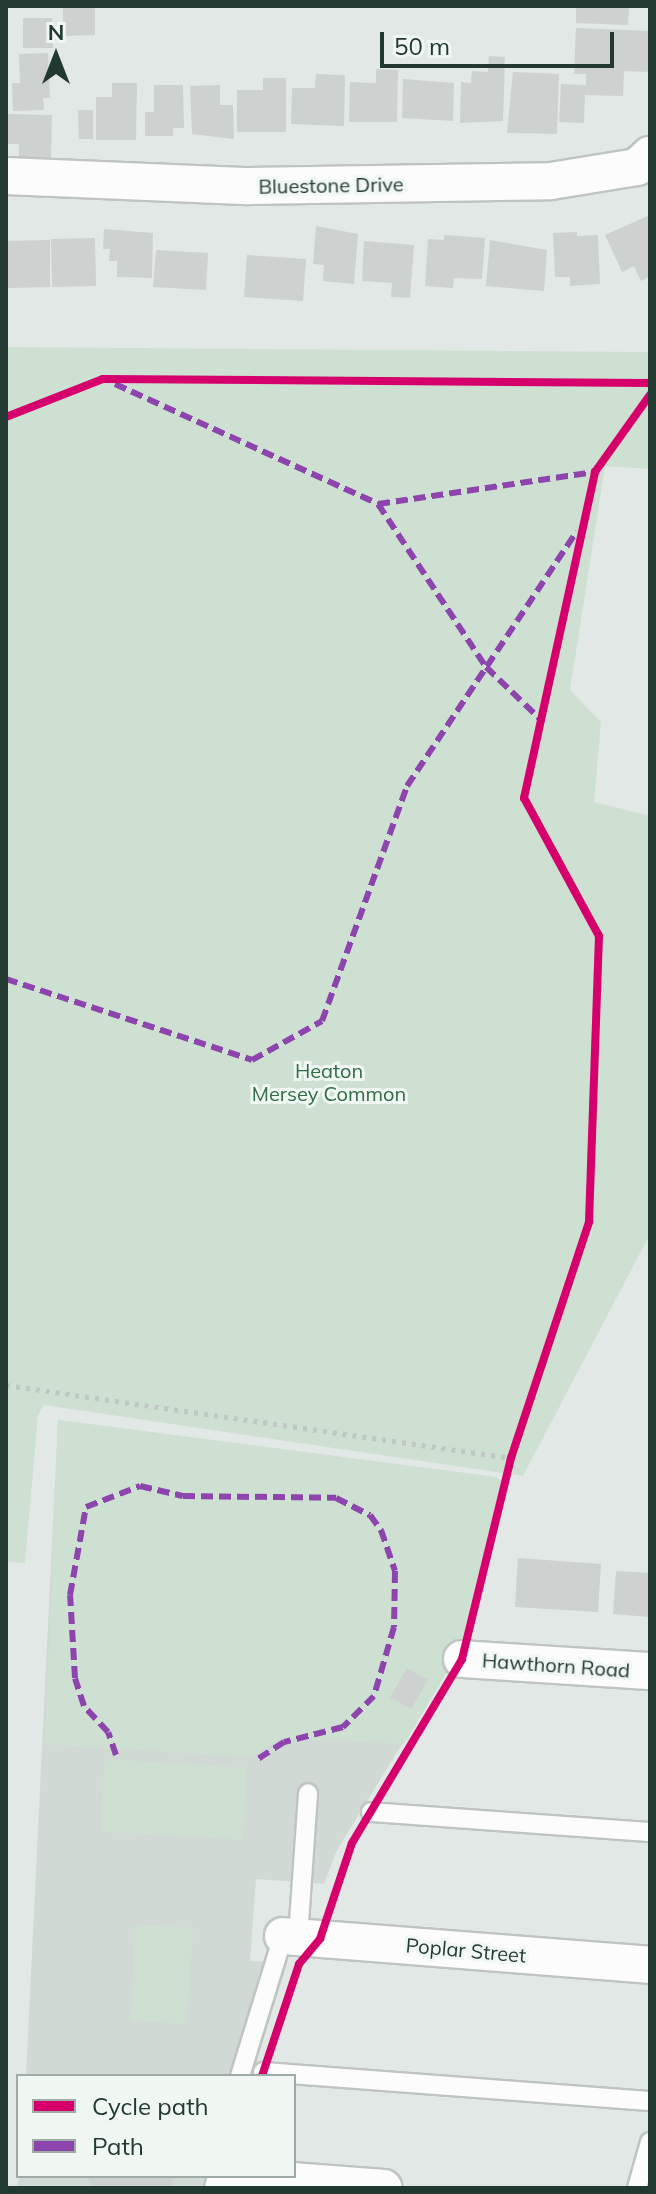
<!DOCTYPE html>
<html>
<head>
<meta charset="utf-8">
<style>
	body { margin:0 }
	#map { position:relative; width:656px; height:2194px; overflow:hidden; background:#e2e8e5; font-family:Mulish,sans-serif }
	div>[style] { position:absolute }
	[style*='--x'] { left:calc(var(--x)*1px); top:calc(var(--y)*1px); width:calc(var(--w)*1px); rotate:calc(var(--a)*1deg) }
	.built>* { inset:0; background:#d1d9d5 }
	.green>* { inset:0; background:#cde0d2 }
	.building>* { inset:0; background:#cdd1cf }
	.path>* { height:5px; margin-top:-2.5px; transform-origin:0; background:repeating-linear-gradient(90deg,#bfc8c4 0 4px,transparent 0 10px) }
	.roads { filter:drop-shadow(2px 0 #bfc4c2) drop-shadow(-2px 0 #bfc4c2) drop-shadow(0 2px #bfc4c2) drop-shadow(0 -2px #bfc4c2) }
	.service>* { height:18px; margin:-9px; padding:0 9px; transform-origin:9px; border-radius:9px; background:#fbfcfb }
	.minor>* { height:36px; margin:-18px; padding:0 18px; transform-origin:18px; border-radius:18px; background:#fbfcfb }
	.quiet>* { height:6px; margin-top:-3px; transform-origin:0; background:repeating-linear-gradient(90deg,#8e44ad 0 12px,transparent 0 18px) }
	.cycleway>* { height:8px; margin:-4px; padding:0 4px; transform-origin:4px; border-radius:4px; background:#d6006c }
	span { translate:-50% -50%; white-space:nowrap; text-align:center; line-height:1.15; -webkit-text-stroke:6px #f0f7f3; paint-order:stroke }
	.street-label { font-size:20px; color:#223932 }
	.park-label { font-size:20px; color:#306c44 }
	.frame { position:absolute; inset:0; border:8px solid #223932; pointer-events:none }
	.legend { position:absolute; left:16px; top:2074px; width:280px; height:104px; box-sizing:border-box; background:#f0f7f3; border:2px solid #9eaba6; margin:0; padding:10px 14px; list-style:none; font-size:24px; color:#223932 }
	.legend li { display:flex; align-items:center; gap:16px; height:40px }
	.legend b { width:40px; border:2px solid #9eaba6 }
	.north { position:absolute; left:16px; top:16px; width:80px; height:80px; -webkit-text-stroke:6px #f0f7f3; paint-order:stroke; rotate:0deg; font-size:22px; font-weight:700; line-height:32px; text-align:center; color:#223932 }
	.north::after { content:''; display:block; margin:auto; width:28px; height:36px; background:#223932; clip-path:polygon(50% 0,100% 100%,50% 72%,0 100%) }
	.scale { position:absolute; left:380px; top:32px; width:234px; height:36px; box-sizing:border-box; border:4px solid #223932; border-top:0; padding-left:10px; font-size:24px; line-height:28px; white-space:nowrap; color:#223932; -webkit-text-stroke:6px #f0f7f3; paint-order:stroke }
</style>
</head>
<body>
<div id="map">
	<div class="built">
		<i style="clip-path:polygon(58px 1420px,495px 1477px,506px 1483px,469px 1635px,337px 1850px,324px 1884px,256px 1879px,250px 1961px,287px 1963px,252px 2076px,26px 2076px)"></i>
		<i style="clip-path:polygon(20px 2176px,228px 2176px,225px 2188px,16px 2188px)"></i>
	</div>
	<div class="green">
		<i style="clip-path:polygon(6px 347px,650px 352px,650px 469px,605px 466px,570px 690px,601px 722px,594px 802px,650px 816px,650px 1234px,523px 1476px,44px 1405px,38px 1415px,25px 1563px,6px 1561px)"></i>
		<i style="clip-path:polygon(58px 1420px,495px 1477px,506px 1483px,469px 1635px,404px 1744px,280px 1738px,251px 1757px,45px 1744px)"></i>
		<i style="clip-path:polygon(105px 1759px,247px 1768px,243px 1840px,101px 1831px)"></i>
		<i style="clip-path:polygon(136px 1925px,193px 1928px,187px 2024px,130px 2021px)"></i>
	</div>
	<div class="building">
		<i style="clip-path:polygon(63px 6px,95px 6px,95px 35px,63px 36px)"></i>
		<i style="clip-path:polygon(576px 6px,629px 6px,628px 25px,576px 23px)"></i>
		<i style="clip-path:polygon(23px 18px,52px 18px,53px 48px,23px 48px)"></i>
		<i style="clip-path:polygon(576px 28px,650px 31px,650px 72px,624px 71px,623px 96px,585px 95px,584px 123px,559px 122px,561px 84px,586px 85px,586px 74px,574px 74px)"></i>
		<i style="clip-path:polygon(48px 53px,50px 98px,43px 98px,44px 110px,13px 111px,12px 83px,20px 83px,19px 54px)"></i>
		<i style="clip-path:polygon(489px 56px,505px 57px,503px 121px,460px 123px,461px 82px,471px 83px,472px 71px,488px 72px)"></i>
		<i style="clip-path:polygon(376px 69px,398px 70px,397px 122px,349px 122px,350px 82px,376px 83px)"></i>
		<i style="clip-path:polygon(513px 72px,559px 74px,557px 134px,507px 133px)"></i>
		<i style="clip-path:polygon(316px 74px,345px 75px,344px 126px,291px 124px,292px 88px,315px 88px)"></i>
		<i style="clip-path:polygon(263px 78px,286px 78px,286px 132px,237px 132px,237px 90px,263px 90px)"></i>
		<i style="clip-path:polygon(403px 79px,454px 83px,453px 121px,402px 118px)"></i>
		<i style="clip-path:polygon(112px 83px,137px 83px,136px 140px,96px 140px,96px 97px,112px 97px)"></i>
		<i style="clip-path:polygon(154px 85px,183px 85px,184px 128px,173px 128px,173px 136px,145px 136px,145px 112px,154px 112px)"></i>
		<i style="clip-path:polygon(220px 85px,220px 105px,233px 105px,234px 139px,192px 134px,190px 86px)"></i>
		<i style="clip-path:polygon(78px 110px,93px 110px,93px 139px,79px 139px)"></i>
		<i style="clip-path:polygon(6px 114px,52px 115px,51px 158px,19px 157px,19px 144px,6px 144px)"></i>
		<i style="clip-path:polygon(650px 215px,650px 276px,641px 281px,634px 266px,622px 272px,605px 235px)"></i>
		<i style="clip-path:polygon(316px 226px,358px 234px,354px 284px,323px 281px,324px 265px,313px 264px)"></i>
		<i style="clip-path:polygon(104px 229px,153px 233px,152px 278px,117px 277px,117px 261px,109px 261px,110px 249px,103px 249px)"></i>
		<i style="clip-path:polygon(577px 232px,577px 236px,598px 235px,600px 284px,570px 286px,570px 277px,555px 277px,553px 233px)"></i>
		<i style="clip-path:polygon(444px 235px,485px 238px,482px 279px,454px 278px,453px 288px,425px 286px,428px 239px,444px 240px)"></i>
		<i style="clip-path:polygon(95px 238px,96px 286px,52px 287px,51px 239px)"></i>
		<i style="clip-path:polygon(50px 240px,50px 287px,7px 288px,6px 241px)"></i>
		<i style="clip-path:polygon(490px 240px,547px 250px,544px 291px,486px 286px)"></i>
		<i style="clip-path:polygon(364px 241px,414px 245px,410px 298px,391px 297px,392px 283px,362px 281px)"></i>
		<i style="clip-path:polygon(156px 250px,208px 253px,206px 290px,153px 287px)"></i>
		<i style="clip-path:polygon(247px 255px,306px 259px,303px 301px,244px 297px)"></i>
		<i style="clip-path:polygon(518px 1558px,601px 1564px,598px 1612px,515px 1607px)"></i>
		<i style="clip-path:polygon(616px 1571px,650px 1573px,650px 1617px,613px 1614px)"></i>
		<i style="clip-path:polygon(407px 1668px,428px 1680px,411px 1709px,390px 1697px)"></i>
		<i style="clip-path:polygon(84px 2176px,173px 2176px,170px 2188px,90px 2188px,91px 2182px)"></i>
	</div>
	<div class="path">
		<i style="--x:6;--y:1385;--w:510;--a:8.23"></i>
	</div>
	<div class="roads">
		<div class="service">
			<i style="--x:371;--y:1812;--w:280;--a:4.1"></i>
			<i style="--x:298;--y:1937;--w:144;--a:-86"></i>
			<i style="--x:263;--y:2072;--w:388;--a:4.3"></i>
			<i style="--x:240;--y:2076;--w:146;--a:-72.9"></i>
			<i style="--x:214;--y:2188;--w:12;--a:-76"></i>
			<i style="--x:637;--y:2188;--w:48;--a:-74.2"></i>
		</div>
		<div class="minor">
			<i style="--x:6;--y:176;--w:243;--a:2.4"></i>
			<i style="--x:249;--y:186;--w:302;--a:-0.9"></i>
			<i style="--x:551;--y:181;--w:87;--a:-9.2"></i>
			<i style="--x:637;--y:167;--w:18;--a:-43"></i>
			<i style="--x:462;--y:1659;--w:188;--a:3.7"></i>
			<i style="--x:283;--y:1936;--w:368;--a:4.5"></i>
			<i style="--x:239;--y:2177;--w:145;--a:4.3"></i>
		</div>
	</div>
	<div class="quiet">
		<i style="--x:115;--y:384;--w:289;--a:24.5"></i>
		<i style="--x:378;--y:504;--w:219;--a:-8.4"></i>
		<i style="--x:378;--y:504;--w:196;--a:56.5"></i>
		<i style="--x:486;--y:667;--w:76;--a:43.9"></i>
		<i style="--x:6;--y:979;--w:259;--a:18.2"></i>
		<i style="--x:252;--y:1060;--w:80;--a:-29.1"></i>
		<i style="--x:322;--y:1021;--w:250;--a:-70.1"></i>
		<i style="--x:407;--y:786;--w:306;--a:-56.3"></i>
		<i style="--x:116;--y:1755;--w:24;--a:-109"></i>
		<i style="--x:108;--y:1732;--w:35;--a:-133"></i>
		<i style="--x:84;--y:1706;--w:29;--a:-108"></i>
		<i style="--x:75;--y:1678;--w:83;--a:-93.4"></i>
		<i style="--x:70;--y:1595;--w:89;--a:-79.7"></i>
		<i style="--x:86;--y:1507;--w:58;--a:-21.3"></i>
		<i style="--x:140;--y:1486;--w:44;--a:13.1"></i>
		<i style="--x:183;--y:1496;--w:153;--a:0.7"></i>
		<i style="--x:336;--y:1498;--w:38;--a:27"></i>
		<i style="--x:370;--y:1515;--w:19;--a:54"></i>
		<i style="--x:381;--y:1530;--w:43;--a:71.1"></i>
		<i style="--x:395;--y:1571;--w:56;--a:91"></i>
		<i style="--x:394;--y:1627;--w:72;--a:106.2"></i>
		<i style="--x:374;--y:1696;--w:44;--a:135"></i>
		<i style="--x:343;--y:1727;--w:61;--a:165.7"></i>
		<i style="--x:284;--y:1742;--w:33;--a:147"></i>
	</div>
	<div class="cycleway">
		<i style="--x:6;--y:417;--w:104;--a:-21.4"></i>
		<i style="--x:103;--y:379;--w:547;--a:0.42"></i>
		<i style="--x:262;--y:2076;--w:118;--a:-71.7"></i>
		<i style="--x:299;--y:1964;--w:33;--a:-50"></i>
		<i style="--x:320;--y:1939;--w:101;--a:-71.6"></i>
		<i style="--x:352;--y:1843;--w:214;--a:-59.1"></i>
		<i style="--x:462;--y:1659;--w:207;--a:-76.3"></i>
		<i style="--x:511;--y:1458;--w:249;--a:-71.7"></i>
		<i style="--x:589;--y:1222;--w:286;--a:-88"></i>
		<i style="--x:599;--y:936;--w:157;--a:-118.5"></i>
		<i style="--x:524;--y:798;--w:334;--a:-77.7"></i>
		<i style="--x:595;--y:472;--w:95;--a:-54.5"></i>
	</div>
	<div class="street-label">
		<span style="left:331px;top:185px;rotate:-1deg">Bluestone Drive</span>
		<span style="left:556px;top:1665px;rotate:4deg">Hawthorn Road</span>
		<span style="left:466px;top:1950px;rotate:5deg">Poplar Street</span>
	</div>
	<div class="park-label">
		<span style="left:329px;top:1082px">Heaton<br>Mersey Common</span>
	</div>
	<div class="frame"></div>
	<ul class="legend">
	<li><b style="height:10px;background:#d6006c"></b>Cycle path</li>
	<li><b style="height:10px;background:#8e44ad"></b>Path</li>
	</ul>
	<div class="north">N</div>
	<div class="scale">50 m</div>
</div>
</body>
</html>
